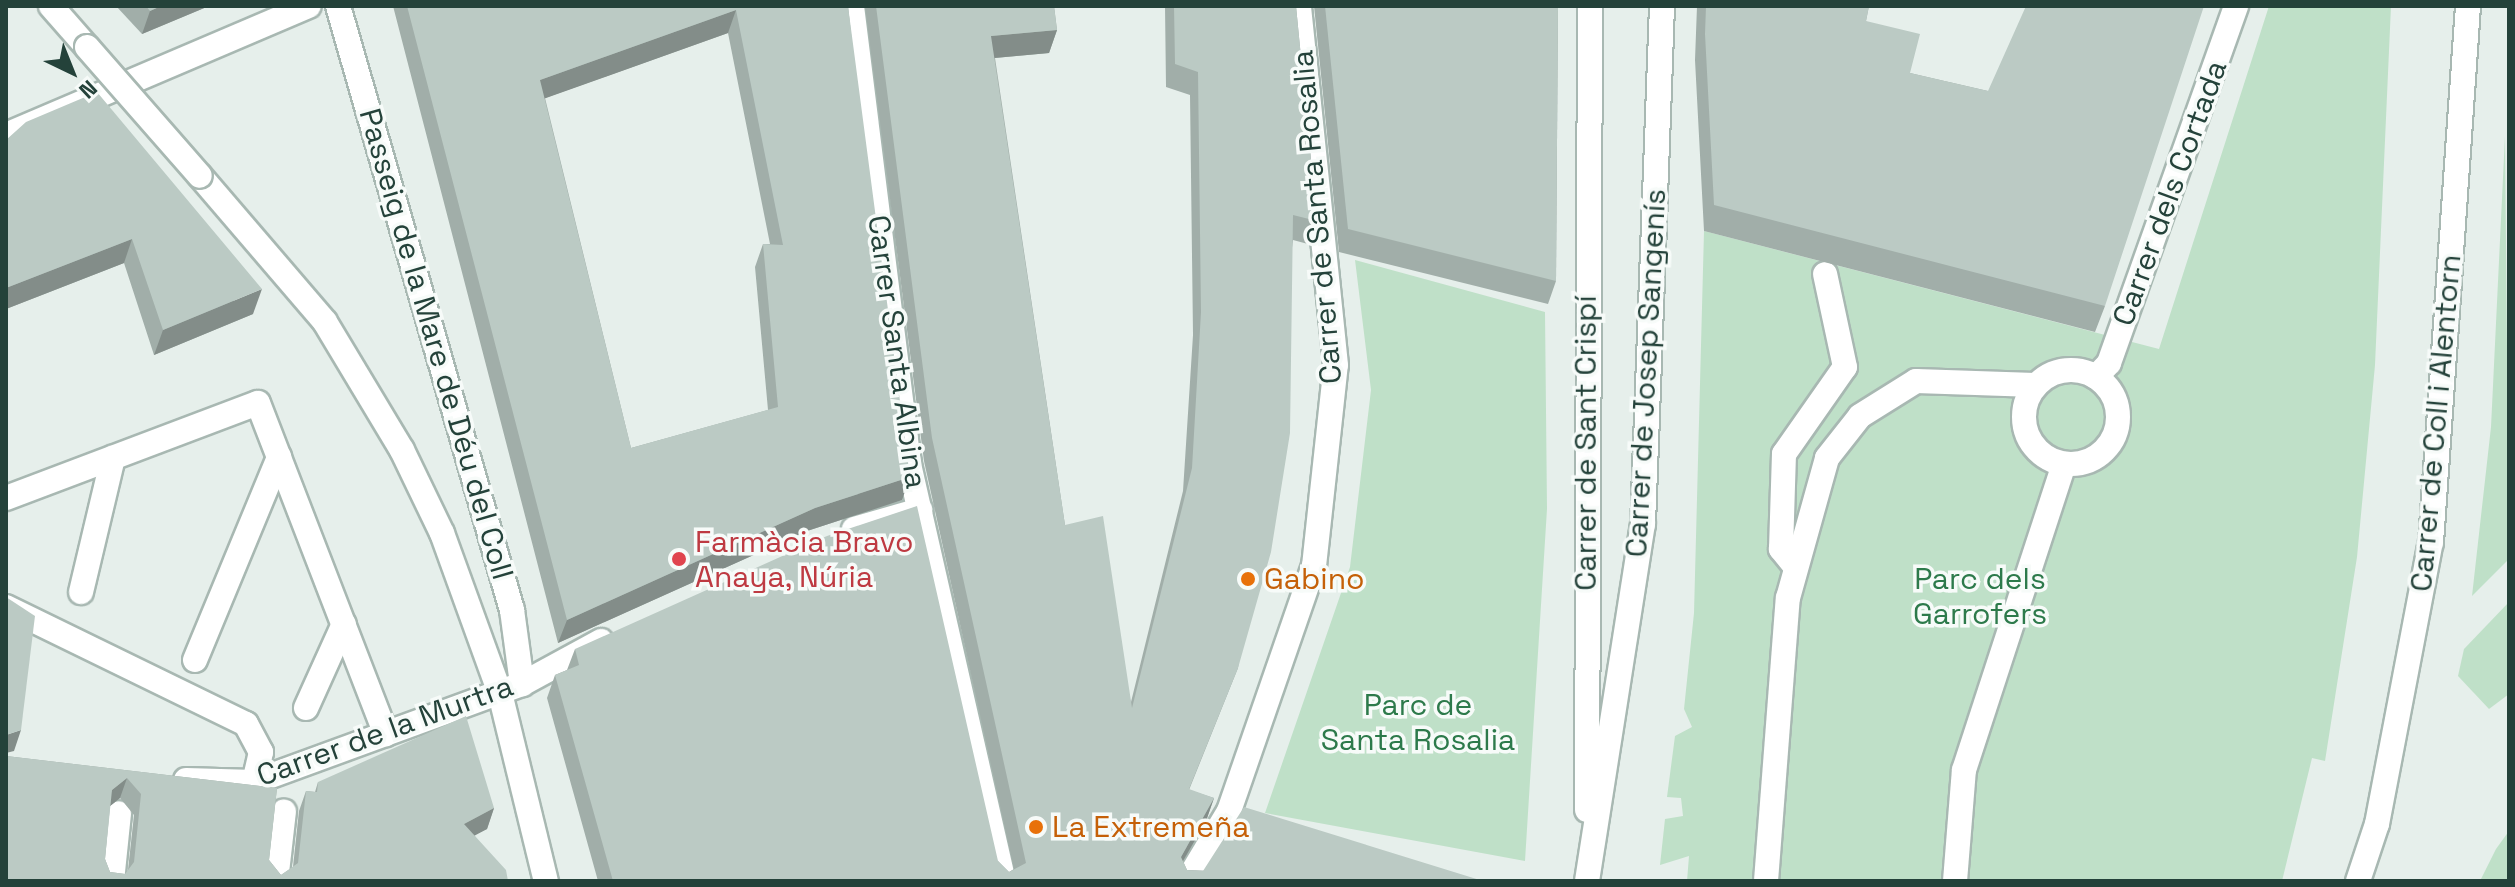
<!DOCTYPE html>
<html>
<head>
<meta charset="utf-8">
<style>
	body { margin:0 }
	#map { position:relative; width:2515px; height:887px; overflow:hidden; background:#e6efeb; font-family:"Space Grotesk",sans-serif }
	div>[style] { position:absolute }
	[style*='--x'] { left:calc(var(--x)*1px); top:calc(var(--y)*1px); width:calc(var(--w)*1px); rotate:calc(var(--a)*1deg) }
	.green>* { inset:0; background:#bfe0c8 }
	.roads { filter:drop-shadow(2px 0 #a8b8b2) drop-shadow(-2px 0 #a8b8b2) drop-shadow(0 2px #a8b8b2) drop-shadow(0 -2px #a8b8b2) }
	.lane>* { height:24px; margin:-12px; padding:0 12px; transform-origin:12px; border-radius:12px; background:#fff }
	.street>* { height:24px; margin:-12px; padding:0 12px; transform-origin:12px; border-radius:12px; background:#fff }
	.street>.ring { margin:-12px; padding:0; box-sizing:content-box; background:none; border:24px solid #fff; border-radius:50% }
	.secondary>* { height:24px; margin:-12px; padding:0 12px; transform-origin:12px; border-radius:12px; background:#fff }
	.bridges { filter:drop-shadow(2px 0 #a8b8b2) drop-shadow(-2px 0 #a8b8b2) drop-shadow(0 2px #a8b8b2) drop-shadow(0 -2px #a8b8b2) }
	.street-bridge>* { height:24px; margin:-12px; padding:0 12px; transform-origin:12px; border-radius:12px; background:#fff }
	.wall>* { inset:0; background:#a1aea9 }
	.shaded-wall>* { inset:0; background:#838d89 }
	.building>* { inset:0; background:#bbcac4 }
	.dots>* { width:22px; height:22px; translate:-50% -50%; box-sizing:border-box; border:4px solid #f7fbf9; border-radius:50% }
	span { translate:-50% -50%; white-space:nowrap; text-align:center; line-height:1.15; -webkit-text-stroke:7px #f7fbf9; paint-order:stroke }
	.street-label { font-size:30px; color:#24423a }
	.health-label { font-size:30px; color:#be3a42 }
	.left { translate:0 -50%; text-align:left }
	.food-label { font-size:30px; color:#c56008 }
	.park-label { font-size:30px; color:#2d7a4b }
	.frame { position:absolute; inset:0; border:8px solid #24423a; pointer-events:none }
	.north { position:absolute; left:32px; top:32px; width:80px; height:80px; -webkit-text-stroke:6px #f7fbf9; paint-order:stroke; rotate:137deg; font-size:22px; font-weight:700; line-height:32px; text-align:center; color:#24423a }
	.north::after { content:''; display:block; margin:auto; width:28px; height:36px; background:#24423a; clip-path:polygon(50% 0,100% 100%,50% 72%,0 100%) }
</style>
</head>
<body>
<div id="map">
	<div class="green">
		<i style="clip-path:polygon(2269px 6px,2391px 6px,2375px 365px,2357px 557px,2325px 761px,2312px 758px,2282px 881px,1687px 881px,1689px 856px,1660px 865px,1665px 819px,1683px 816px,1681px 798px,1667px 797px,1675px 736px,1692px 727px,1684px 709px,1694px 613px,1704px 231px,2159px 349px)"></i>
		<i style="clip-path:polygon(2505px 136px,2509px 559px,2472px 596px,2491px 427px)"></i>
		<i style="clip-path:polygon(1355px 260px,1545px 312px,1547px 509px,1525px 861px,1265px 813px,1350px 567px,1371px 390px)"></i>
		<i style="clip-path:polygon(2509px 602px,2509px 694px,2489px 709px,2458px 676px,2464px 649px)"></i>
		<i style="clip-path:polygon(2509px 831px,2509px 881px,2480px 881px,2496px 849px)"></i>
	</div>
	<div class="roads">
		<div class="lane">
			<i style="--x:6;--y:498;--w:269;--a:-20.7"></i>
			<i style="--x:258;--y:403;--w:355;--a:68.9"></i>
			<i style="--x:81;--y:592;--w:138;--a:-76.6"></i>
			<i style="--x:195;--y:660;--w:220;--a:-67.5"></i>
			<i style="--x:306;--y:708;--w:92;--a:-65.7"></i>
		</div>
		<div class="street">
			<i style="--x:51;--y:6;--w:55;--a:48.7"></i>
			<i style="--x:338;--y:6;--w:629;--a:73.93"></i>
			<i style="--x:512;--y:610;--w:75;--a:82.3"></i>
			<i style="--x:852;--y:6;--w:462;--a:82.9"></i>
			<i style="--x:909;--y:464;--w:428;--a:77.2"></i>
			<i style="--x:6;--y:135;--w:329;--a:-23.1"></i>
			<i style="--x:200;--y:176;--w:192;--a:49.4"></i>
			<i style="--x:325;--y:322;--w:149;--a:59"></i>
			<i style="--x:402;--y:450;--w:92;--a:64.3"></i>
			<i style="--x:442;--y:533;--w:170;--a:70.1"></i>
			<i style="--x:500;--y:693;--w:194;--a:76.3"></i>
			<i class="ring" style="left:2024px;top:370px;width:70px;height:70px"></i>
			<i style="--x:2096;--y:377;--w:19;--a:-47"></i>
			<i style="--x:2109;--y:363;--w:379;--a:-70.4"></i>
			<i style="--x:854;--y:529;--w:69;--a:-16.1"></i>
			<i style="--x:1794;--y:565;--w:21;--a:-129"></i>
			<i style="--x:1781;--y:549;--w:95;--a:-88.2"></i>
			<i style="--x:1784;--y:454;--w:106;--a:-55"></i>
			<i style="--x:1845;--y:367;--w:95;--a:-102.1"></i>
			<i style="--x:6;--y:607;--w:267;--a:26"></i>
			<i style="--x:246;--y:724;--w:32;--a:62"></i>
			<i style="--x:261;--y:752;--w:31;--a:103"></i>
			<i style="--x:186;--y:780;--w:68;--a:1.7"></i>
			<i style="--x:254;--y:782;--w:285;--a:-20.1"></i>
			<i style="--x:522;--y:684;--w:90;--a:-28.6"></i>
			<i style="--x:1587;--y:810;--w:804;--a:-89.79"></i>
			<i style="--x:112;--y:881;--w:68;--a:-84.1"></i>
			<i style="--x:276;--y:881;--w:70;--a:-83.5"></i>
			<i style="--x:1187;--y:881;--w:82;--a:-59"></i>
			<i style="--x:1229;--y:811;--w:259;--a:-70.9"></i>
			<i style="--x:1314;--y:566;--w:202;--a:-83.8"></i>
			<i style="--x:1336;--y:365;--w:361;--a:-95.9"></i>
			<i style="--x:1587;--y:881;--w:361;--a:-81.1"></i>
			<i style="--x:1643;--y:524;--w:518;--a:-87.9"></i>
			<i style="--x:1766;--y:881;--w:284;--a:-85.6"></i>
			<i style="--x:1788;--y:598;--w:145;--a:-74.4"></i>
			<i style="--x:1827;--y:458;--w:53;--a:-51.8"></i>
			<i style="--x:1860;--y:416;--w:66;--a:-32"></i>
			<i style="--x:1916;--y:381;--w:119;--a:1.9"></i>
			<i style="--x:1955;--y:881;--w:111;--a:-85.4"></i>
			<i style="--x:1964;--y:770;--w:322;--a:-71.9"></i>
		</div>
		<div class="secondary">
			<i style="--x:2358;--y:881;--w:60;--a:-71.6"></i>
			<i style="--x:2377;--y:824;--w:287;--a:-79.2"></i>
			<i style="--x:2431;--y:542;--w:537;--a:-86.05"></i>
		</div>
	</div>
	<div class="bridges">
		<div class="street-bridge">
			<i style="--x:87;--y:47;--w:171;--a:48.8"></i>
		</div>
	</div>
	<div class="wall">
		<i style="clip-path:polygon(116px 6px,209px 6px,142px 34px)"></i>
		<i style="clip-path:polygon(evenodd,393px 6px,848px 6px,902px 500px,807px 531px,558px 643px,393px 6px,728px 33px,770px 244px,763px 244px,755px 267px,768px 410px,631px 448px,545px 98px,728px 33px)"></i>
		<i style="clip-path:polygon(865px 6px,1054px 6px,1057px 30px,1049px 53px,995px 58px,1065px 525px,1131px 702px,1183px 491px,1193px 335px,1190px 95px,1166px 87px,1165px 6px,1296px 6px,1317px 221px,1308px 244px,1293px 240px,1238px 668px,1189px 790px,1214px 798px,1206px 821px,1183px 861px,1187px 870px,1483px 881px,598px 881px,547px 698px,555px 675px,567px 670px,575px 649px,998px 861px,1009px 872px,1014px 869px,924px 461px)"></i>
		<i style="clip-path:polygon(1314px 6px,1558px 6px,1556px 281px,1548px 304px,1339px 252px)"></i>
		<i style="clip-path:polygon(1697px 6px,1869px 6px,1866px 21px,1910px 73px,1988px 91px,2105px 306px,2095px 332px,1704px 231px,1695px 60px)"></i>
		<i style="clip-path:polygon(6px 140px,253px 314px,154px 355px,124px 263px,6px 309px)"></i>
		<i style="clip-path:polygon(evenodd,6px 756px,277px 788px,269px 860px,281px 875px,293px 867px,299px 811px,306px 791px,315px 792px,318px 782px,494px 808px,487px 829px,474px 835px,508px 881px,6px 881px,6px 756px,120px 798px,134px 815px,128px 870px,125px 874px,110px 872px,105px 859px,110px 806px,120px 798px)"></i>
	</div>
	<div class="shaded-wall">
		<i style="clip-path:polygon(161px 6px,209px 6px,142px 34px,150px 11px)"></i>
		<i style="clip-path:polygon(736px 10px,728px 33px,532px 103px,540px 80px)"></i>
		<i style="clip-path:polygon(1057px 30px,1049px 53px,983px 59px,991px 36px)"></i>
		<i style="clip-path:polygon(132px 239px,124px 263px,6px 309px,6px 288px)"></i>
		<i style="clip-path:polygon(262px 289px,253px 314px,154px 355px,163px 330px)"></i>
		<i style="clip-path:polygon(910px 477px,902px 500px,807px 531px,558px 643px,567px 620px,815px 508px)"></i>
		<i style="clip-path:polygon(21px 730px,14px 751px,6px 753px,6px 735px)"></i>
		<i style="clip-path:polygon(127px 778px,120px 798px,104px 811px,112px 790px)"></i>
		<i style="clip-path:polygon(1214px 798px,1206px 821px,1172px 880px,1181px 857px)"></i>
		<i style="clip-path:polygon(494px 808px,487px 829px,457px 845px,464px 824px)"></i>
	</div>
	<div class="building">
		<i style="clip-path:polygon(146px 6px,161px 6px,150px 11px)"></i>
		<i style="clip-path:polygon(evenodd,407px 6px,848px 6px,910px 477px,815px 508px,567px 620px,407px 6px,736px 10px,783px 245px,763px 244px,778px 407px,631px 448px,540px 80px,736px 10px)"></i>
		<i style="clip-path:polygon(876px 6px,1054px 6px,1057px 30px,991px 36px,1065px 525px,1103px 516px,1132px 708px,1192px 468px,1201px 312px,1198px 72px,1175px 64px,1174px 6px,1296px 6px,1317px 221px,1293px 215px,1290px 433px,1271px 552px,1238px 668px,1189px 789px,1214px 798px,1181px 857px,1187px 870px,1203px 871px,1244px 807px,1483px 881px,613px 881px,555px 675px,579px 665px,575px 649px,827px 536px,917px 506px,998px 861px,1009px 872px,1026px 863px,932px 438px)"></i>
		<i style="clip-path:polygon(1325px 6px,1558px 6px,1556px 281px,1348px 229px)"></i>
		<i style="clip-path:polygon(1706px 6px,1869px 6px,1866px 21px,1920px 34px,1910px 73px,1988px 91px,2026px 6px,2204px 6px,2105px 306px,1714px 205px,1705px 34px)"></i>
		<i style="clip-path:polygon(97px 92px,262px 289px,163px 330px,132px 239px,6px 288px,6px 140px,26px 122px)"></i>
		<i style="clip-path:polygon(6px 597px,35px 616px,21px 730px,6px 735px)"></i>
		<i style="clip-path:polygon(evenodd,466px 716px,494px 808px,464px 824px,506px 870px,508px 881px,6px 881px,6px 756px,277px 788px,269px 860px,281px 875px,298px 863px,306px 791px,317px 792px,318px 782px,466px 716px,127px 778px,141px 794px,134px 862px,125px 874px,110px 872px,105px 859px,112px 790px,127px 778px)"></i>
	</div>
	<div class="dots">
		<i style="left:679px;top:559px;background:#e0444e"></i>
		<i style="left:1248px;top:579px;background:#e8710a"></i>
		<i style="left:1036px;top:827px;background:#e8710a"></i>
	</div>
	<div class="street-label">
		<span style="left:2170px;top:193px;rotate:-70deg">Carrer dels Cortada</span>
		<span style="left:1317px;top:217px;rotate:-95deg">Carrer de Santa Rosalia</span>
		<span style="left:436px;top:344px;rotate:74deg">Passeig de la Mare de Déu del Coll</span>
		<span style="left:897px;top:352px;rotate:82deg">Carrer Santa Albina</span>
		<span style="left:1646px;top:373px;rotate:-87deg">Carrer de Josep Sangenís</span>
		<span style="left:2436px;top:423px;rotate:-85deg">Carrer de Coll i Alentorn</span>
		<span style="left:1586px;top:443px;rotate:-90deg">Carrer de Sant Crispí</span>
		<span style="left:385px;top:731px;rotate:-20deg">Carrer de la Murtra</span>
	</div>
	<div class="health-label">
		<span class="left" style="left:695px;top:559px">Farmàcia Bravo<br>Anaya, Núria</span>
	</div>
	<div class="food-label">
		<span class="left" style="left:1264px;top:579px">Gabino</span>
		<span class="left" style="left:1052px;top:827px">La Extremeña</span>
	</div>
	<div class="park-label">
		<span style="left:1980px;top:596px">Parc dels<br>Garrofers</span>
		<span style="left:1418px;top:722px">Parc de<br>Santa Rosalia</span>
	</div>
	<div class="frame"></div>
	<div class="north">N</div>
</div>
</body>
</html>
